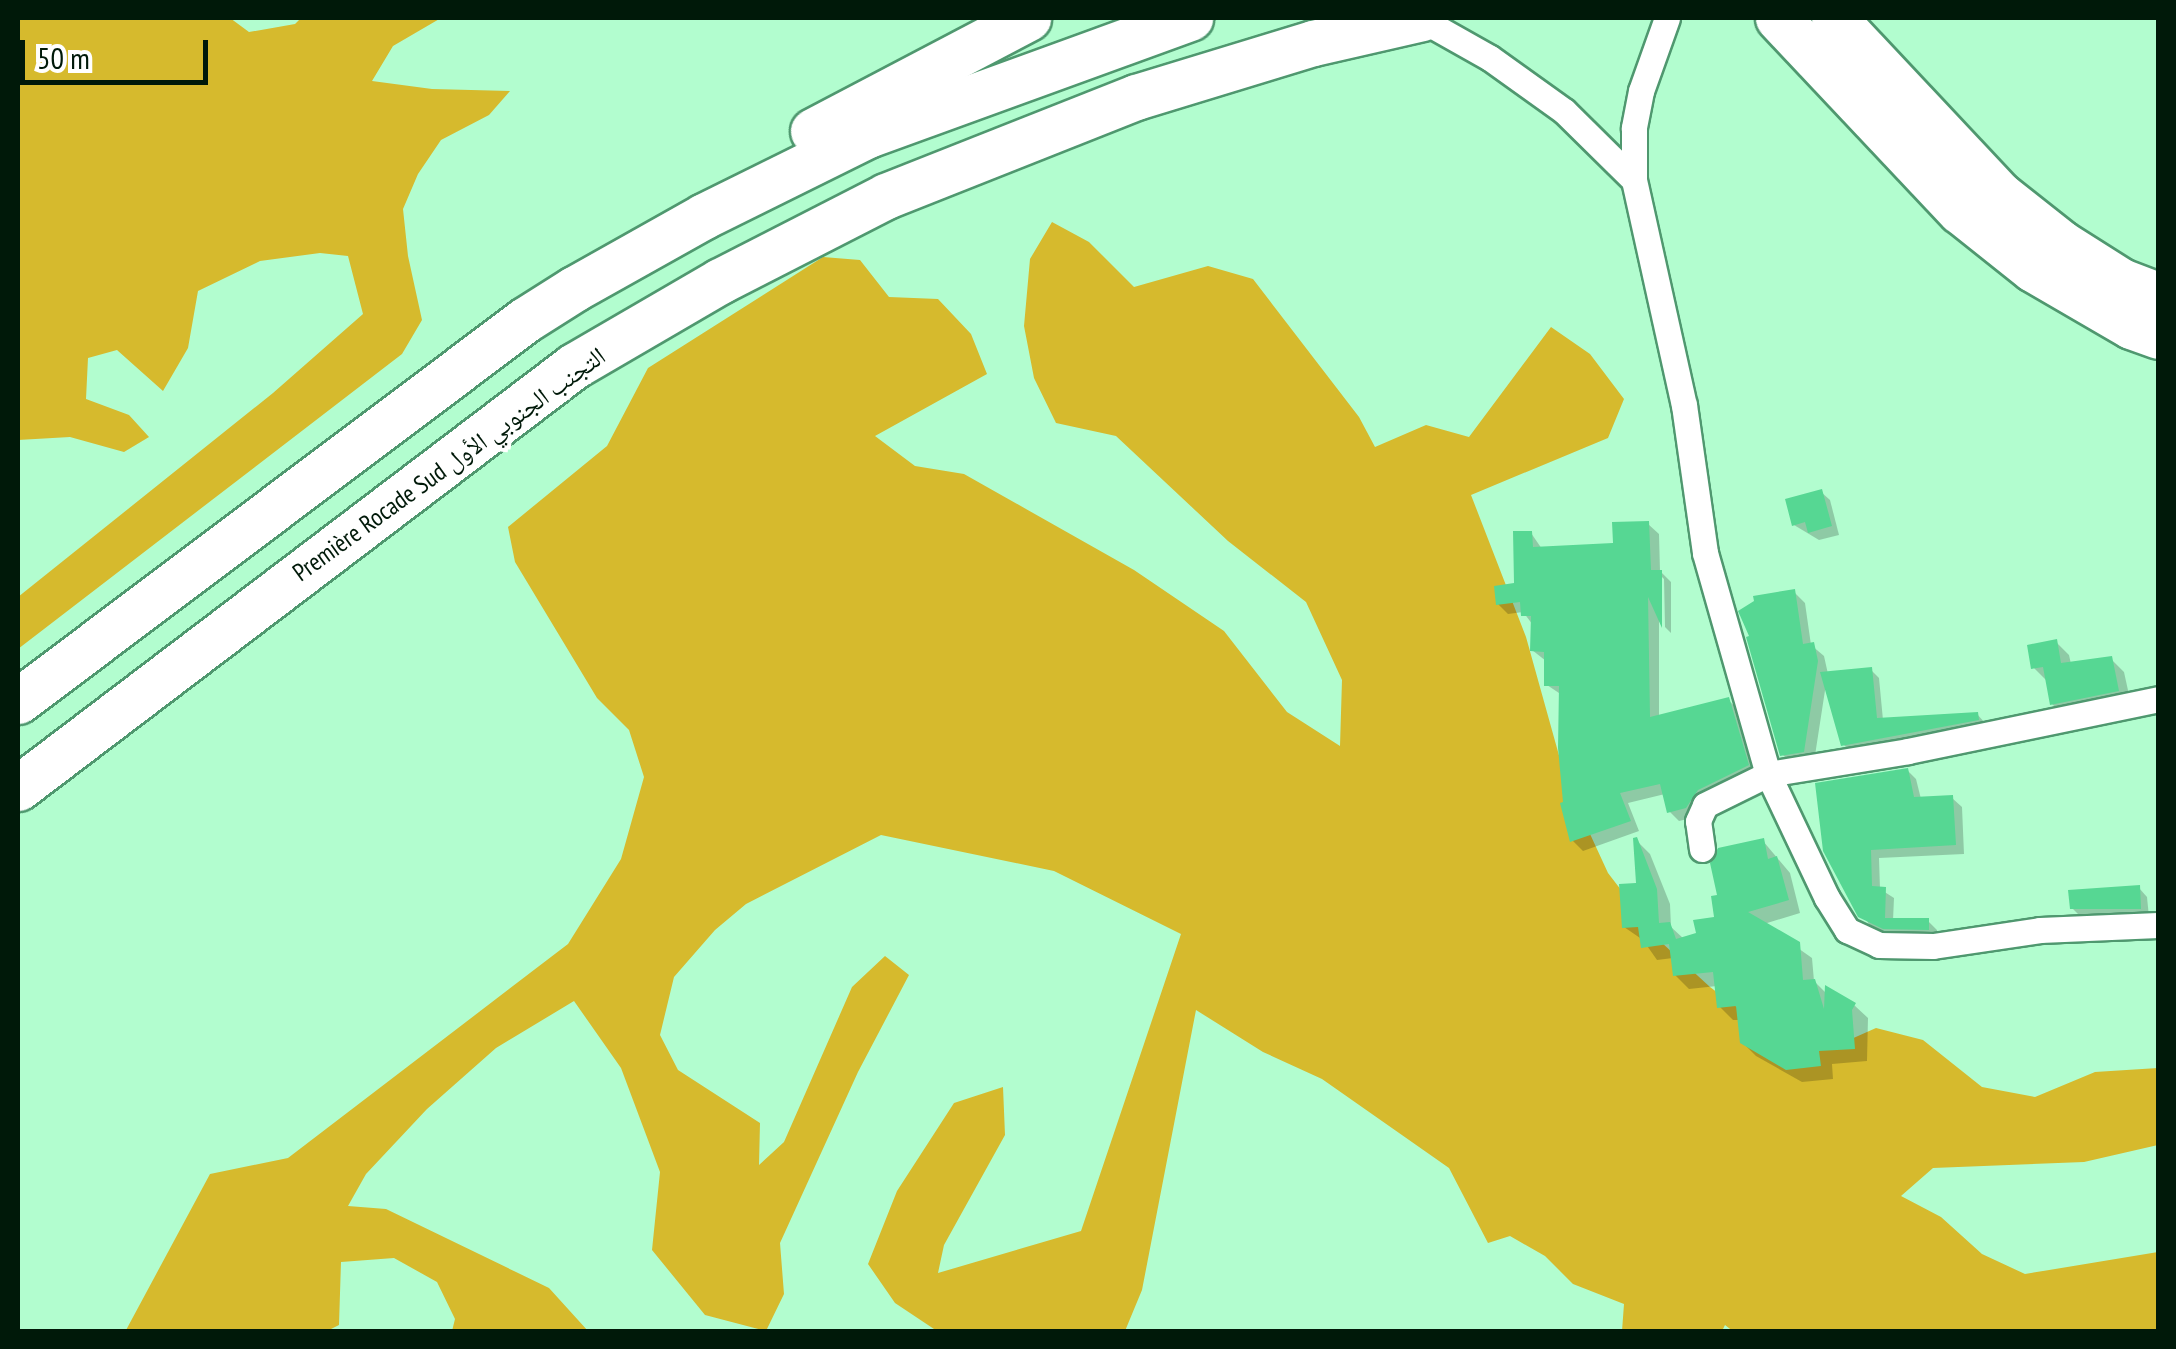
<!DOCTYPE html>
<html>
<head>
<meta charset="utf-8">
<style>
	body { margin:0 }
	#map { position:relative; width:2176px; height:1349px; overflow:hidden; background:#b2fdcf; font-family:"PT Sans Narrow","Noto Naskh Arabic",sans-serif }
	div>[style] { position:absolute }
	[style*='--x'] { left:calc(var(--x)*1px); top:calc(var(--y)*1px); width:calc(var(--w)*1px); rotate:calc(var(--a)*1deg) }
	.forest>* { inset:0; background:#d6ba2d }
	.shadow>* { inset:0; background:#0003 }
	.building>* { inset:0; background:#56d793 }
	.roads { filter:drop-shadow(2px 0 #4f986f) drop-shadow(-2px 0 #4f986f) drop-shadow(0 2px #4f986f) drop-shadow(0 -2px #4f986f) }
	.minor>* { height:25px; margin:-12.5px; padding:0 12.5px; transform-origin:12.5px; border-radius:12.5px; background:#fff }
	.motorway>* { height:45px; margin:-22.5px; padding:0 22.5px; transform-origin:22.5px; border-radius:22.5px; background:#fff }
	span { translate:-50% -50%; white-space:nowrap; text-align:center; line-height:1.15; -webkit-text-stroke:8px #fff; paint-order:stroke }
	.street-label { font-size:25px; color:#001909 }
	.frame { position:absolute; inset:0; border:20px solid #001909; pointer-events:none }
	.scale { position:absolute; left:20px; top:40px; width:188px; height:45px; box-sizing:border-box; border:5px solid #001909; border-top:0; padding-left:12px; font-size:30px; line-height:35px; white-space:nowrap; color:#001909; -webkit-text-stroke:8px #fff; paint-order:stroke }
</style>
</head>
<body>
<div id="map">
	<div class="forest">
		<i style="clip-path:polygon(18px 18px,230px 18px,249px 32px,295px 24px,301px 18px,441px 18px,393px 46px,372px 81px,432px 89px,510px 91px,489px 115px,441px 140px,418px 174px,403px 209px,408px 256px,422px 320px,402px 354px,18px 649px,18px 597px,273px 393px,363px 314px,348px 256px,320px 253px,260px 261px,198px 291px,188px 348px,163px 391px,117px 350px,88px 358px,86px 399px,129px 415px,149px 437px,124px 452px,70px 437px,18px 440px)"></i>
		<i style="clip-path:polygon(1052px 222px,1089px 242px,1134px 287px,1208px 266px,1253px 279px,1359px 417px,1375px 447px,1426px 425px,1469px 437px,1551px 327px,1590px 354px,1624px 399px,1608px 438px,1471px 495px,1526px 637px,1567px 784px,1608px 873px,1661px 942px,1710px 987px,1794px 1050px,1831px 1048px,1876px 1028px,1923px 1040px,1982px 1087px,2035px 1097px,2095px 1072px,2158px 1068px,2158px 1145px,2084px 1162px,1933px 1168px,1901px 1196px,1941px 1217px,1982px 1254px,2025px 1274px,2158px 1252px,2158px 1331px,1734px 1332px,1725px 1325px,1722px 1331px,1622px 1331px,1624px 1304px,1573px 1284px,1545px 1256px,1510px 1236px,1488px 1243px,1449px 1168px,1322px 1079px,1263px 1052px,1196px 1010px,1142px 1290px,1125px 1331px,937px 1331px,895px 1303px,868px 1264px,897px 1191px,954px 1103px,1003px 1087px,1005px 1135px,944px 1245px,938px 1273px,1081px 1231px,1181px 934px,1054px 871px,881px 835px,746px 904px,715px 930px,674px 977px,660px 1035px,678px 1070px,760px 1123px,759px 1165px,784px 1142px,852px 987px,885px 956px,909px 975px,858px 1072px,780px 1243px,784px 1294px,766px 1331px,705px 1315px,652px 1250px,660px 1172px,621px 1068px,574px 1001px,496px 1048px,427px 1109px,366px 1174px,348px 1206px,386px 1209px,549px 1288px,588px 1331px,452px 1331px,455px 1319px,437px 1282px,394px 1258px,341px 1262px,339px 1325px,327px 1331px,125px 1332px,210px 1174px,288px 1158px,568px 944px,621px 859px,644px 777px,629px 730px,597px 698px,515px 562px,508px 527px,607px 446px,648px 368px,823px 257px,860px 260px,889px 297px,938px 299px,971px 334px,987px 374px,875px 436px,915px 466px,964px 474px,1134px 570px,1224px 631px,1287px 712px,1340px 746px,1342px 680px,1306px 602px,1228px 541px,1116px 436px,1056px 423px,1034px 378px,1024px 326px,1030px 259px)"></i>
	</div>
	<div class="shadow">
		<i style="clip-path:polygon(1821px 492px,1830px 500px,1839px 535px,1819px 540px,1794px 525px)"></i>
		<i style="clip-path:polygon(1648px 524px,1659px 534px,1660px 571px,1671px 582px,1671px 633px,1665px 627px,1664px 579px,1659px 574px,1659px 717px,1728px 700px,1739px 710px,1757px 776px,1696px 817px,1679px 821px,1669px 811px,1665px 794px,1628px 803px,1639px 831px,1583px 851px,1573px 841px,1566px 803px,1562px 695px,1547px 685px,1546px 661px,1532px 650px,1533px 625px,1523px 612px,1508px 614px,1498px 604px,1517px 586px,1531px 533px,1542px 549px,1615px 546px)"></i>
		<i style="clip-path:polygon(1794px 592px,1805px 603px,1811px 645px,1824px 656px,1828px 674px,1871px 670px,1879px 678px,1883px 720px,1977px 714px,1985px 723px,1852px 753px,1843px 744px,1826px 684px,1814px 762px,1793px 765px,1782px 754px)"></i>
		<i style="clip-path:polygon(2056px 642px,2069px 655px,2071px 664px,2111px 659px,2124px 672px,2131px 704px,2066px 717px,2052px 704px,2048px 682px,2034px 668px)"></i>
		<i style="clip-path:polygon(1907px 770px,1916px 779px,1921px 799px,1952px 798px,1962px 807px,1964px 854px,1879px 858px,1880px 889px,1894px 898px,1893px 921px,1928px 921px,1937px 930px,1937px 938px,1894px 937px,1870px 926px,1825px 850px)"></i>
		<i style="clip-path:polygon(1636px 840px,1650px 854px,1670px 904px,1671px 927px,1684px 939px,1699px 934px,1717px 920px,1720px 897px,1763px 841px,1790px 873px,1800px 913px,1764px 924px,1812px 958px,1814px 981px,1827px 994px,1854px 1005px,1868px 1018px,1867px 1061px,1832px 1064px,1833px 1079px,1802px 1082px,1756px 1056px,1742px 1042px,1740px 1020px,1733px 1020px,1720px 1007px,1717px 986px,1689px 989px,1675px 975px,1673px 958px,1657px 960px,1643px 940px,1624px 927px,1638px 885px)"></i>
		<i style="clip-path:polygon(2139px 888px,2147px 897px,2149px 917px,2081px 917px,2072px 908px)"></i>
	</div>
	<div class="building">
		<i style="clip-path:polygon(1822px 489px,1832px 526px,1808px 533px,1805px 522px,1792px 526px,1785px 499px)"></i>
		<i style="clip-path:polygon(1649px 521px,1651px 570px,1662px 570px,1662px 628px,1648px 597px,1650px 717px,1729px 697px,1749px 765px,1698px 790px,1686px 808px,1667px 813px,1660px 784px,1620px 793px,1631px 821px,1570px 842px,1560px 803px,1563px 802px,1558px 748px,1559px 686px,1544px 686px,1544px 652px,1530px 651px,1531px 616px,1521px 616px,1520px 602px,1496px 605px,1494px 586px,1514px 583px,1513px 531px,1532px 531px,1533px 547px,1613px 543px,1612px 522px)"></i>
		<i style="clip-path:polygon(1795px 589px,1803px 644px,1814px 642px,1818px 661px,1804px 752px,1780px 756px,1746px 637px,1749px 636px,1738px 611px,1754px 601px,1753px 596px)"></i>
		<i style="clip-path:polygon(2057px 639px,2061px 663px,2112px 656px,2119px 691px,2050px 705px,2043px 667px,2031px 669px,2027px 645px)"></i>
		<i style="clip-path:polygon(1872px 667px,1877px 718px,1978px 712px,1979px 720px,1841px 746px,1820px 672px)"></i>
		<i style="clip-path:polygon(1908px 768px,1914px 797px,1953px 795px,1956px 845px,1871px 850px,1872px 886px,1886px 887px,1885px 918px,1929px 918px,1929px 930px,1883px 929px,1858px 917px,1823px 851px,1815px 783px)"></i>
		<i style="clip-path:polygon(1637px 837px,1657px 889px,1659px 923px,1670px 922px,1676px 939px,1696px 933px,1693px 920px,1714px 917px,1711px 896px,1717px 895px,1710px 863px,1718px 848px,1764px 838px,1768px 859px,1777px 856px,1789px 900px,1748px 912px,1800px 942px,1803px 980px,1815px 979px,1824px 1009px,1825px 985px,1856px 1003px,1852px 1010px,1855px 1049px,1819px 1051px,1821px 1066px,1786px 1070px,1740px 1043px,1736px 1006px,1717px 1008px,1713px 972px,1673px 976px,1669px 944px,1641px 948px,1638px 927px,1622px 928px,1619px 884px,1636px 883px,1633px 838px)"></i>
		<i style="clip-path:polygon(2140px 885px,2141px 909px,2070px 909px,2068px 890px)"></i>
	</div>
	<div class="roads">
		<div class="minor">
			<i style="--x:1419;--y:18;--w:81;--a:29.4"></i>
			<i style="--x:1490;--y:58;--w:91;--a:35.6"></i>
			<i style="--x:1564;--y:111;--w:98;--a:44.6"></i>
			<i style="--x:1667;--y:18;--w:77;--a:109.6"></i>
			<i style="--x:1641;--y:91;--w:38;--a:101"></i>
			<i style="--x:1634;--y:128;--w:52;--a:90"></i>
			<i style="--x:1634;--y:180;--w:230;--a:77.5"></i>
			<i style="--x:1684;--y:405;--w:149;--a:81.9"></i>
			<i style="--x:1705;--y:553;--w:230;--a:74.1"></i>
			<i style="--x:1768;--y:774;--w:137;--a:64.6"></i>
			<i style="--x:1827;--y:898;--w:38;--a:58"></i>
			<i style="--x:1847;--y:930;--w:35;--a:25"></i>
			<i style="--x:1879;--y:945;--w:54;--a:1.1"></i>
			<i style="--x:1933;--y:946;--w:108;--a:-8.5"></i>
			<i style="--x:2040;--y:930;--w:118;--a:-2.4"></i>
			<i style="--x:1702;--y:849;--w:28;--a:-98"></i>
			<i style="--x:1698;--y:821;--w:17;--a:-66"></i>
			<i style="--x:1705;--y:805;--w:70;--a:-26.2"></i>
			<i style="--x:1768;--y:774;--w:142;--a:-9.3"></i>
			<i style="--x:1908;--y:751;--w:255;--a:-11.7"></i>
		</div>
		<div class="motorway">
			<i style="--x:1778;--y:18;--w:265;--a:46.7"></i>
			<i style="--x:1960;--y:211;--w:93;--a:38.5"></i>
			<i style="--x:2033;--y:269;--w:113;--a:30.2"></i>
			<i style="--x:2131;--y:326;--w:29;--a:20"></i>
			<i style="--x:1834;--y:18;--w:241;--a:46.8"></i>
			<i style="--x:1999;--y:194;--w:79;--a:38.3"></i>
			<i style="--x:2061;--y:243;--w:71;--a:32.3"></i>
			<i style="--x:2121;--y:281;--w:40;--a:21"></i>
			<i style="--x:813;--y:131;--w:243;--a:-27.7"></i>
			<i style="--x:18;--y:701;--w:634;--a:-36.92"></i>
			<i style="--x:525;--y:320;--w:58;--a:-32.3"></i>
			<i style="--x:574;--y:289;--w:149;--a:-29.3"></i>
			<i style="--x:704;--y:216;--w:183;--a:-26.3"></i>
			<i style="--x:868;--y:135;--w:343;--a:-20"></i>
			<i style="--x:18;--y:788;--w:698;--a:-37.2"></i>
			<i style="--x:574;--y:366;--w:169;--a:-30.2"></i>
			<i style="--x:720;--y:281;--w:186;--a:-27.1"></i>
			<i style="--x:886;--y:196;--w:269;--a:-21.6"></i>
			<i style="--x:1136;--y:97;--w:185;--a:-17"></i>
			<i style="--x:1313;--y:43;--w:112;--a:-12.9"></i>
		</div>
	</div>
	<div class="street-label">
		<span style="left:449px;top:464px;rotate:-36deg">Première Rocade Sud التجنب الجنوبي الأول</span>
	</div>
	<div class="frame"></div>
	<div class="scale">50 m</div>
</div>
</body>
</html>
